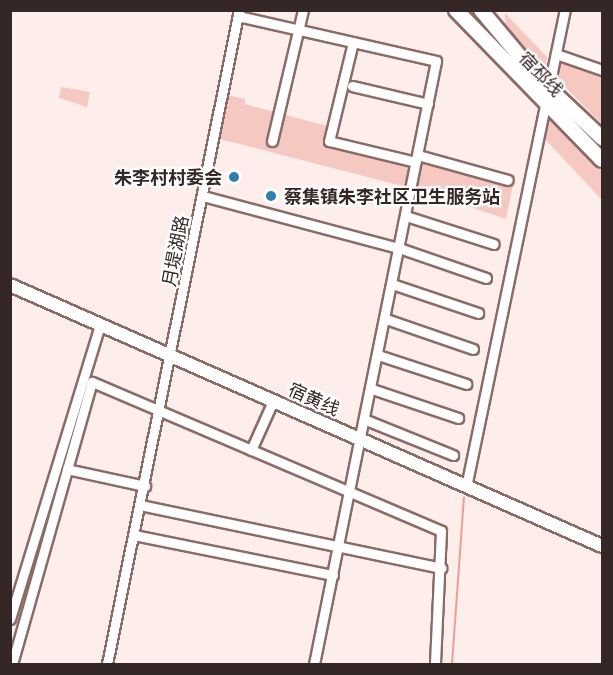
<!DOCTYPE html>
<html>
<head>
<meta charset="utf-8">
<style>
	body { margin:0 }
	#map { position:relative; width:613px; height:675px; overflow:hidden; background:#fdeeec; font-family:"Noto Sans","Noto Sans SC",sans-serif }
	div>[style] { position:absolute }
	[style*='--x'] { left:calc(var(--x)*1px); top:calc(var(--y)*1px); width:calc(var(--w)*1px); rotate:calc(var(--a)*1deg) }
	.green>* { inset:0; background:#f5c8c2 }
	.stream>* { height:2px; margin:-1px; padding:0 1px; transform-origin:1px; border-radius:1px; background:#ed9f95 }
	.roads { filter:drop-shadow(2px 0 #8b6b66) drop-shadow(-2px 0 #8b6b66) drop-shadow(0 2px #8b6b66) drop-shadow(0 -2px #8b6b66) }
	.street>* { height:9px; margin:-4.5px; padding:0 4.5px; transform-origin:4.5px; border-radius:4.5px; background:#fff }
	.secondary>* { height:12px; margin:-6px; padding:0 6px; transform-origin:6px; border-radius:6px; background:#fff }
	.primary>* { height:14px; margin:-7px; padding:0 7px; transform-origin:7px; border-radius:7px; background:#fff }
	.dots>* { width:16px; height:16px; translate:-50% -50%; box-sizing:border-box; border:3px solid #fff; border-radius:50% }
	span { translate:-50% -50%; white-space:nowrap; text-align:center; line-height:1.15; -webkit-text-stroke:4.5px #fff; paint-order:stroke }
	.street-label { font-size:18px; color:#352725 }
	.poi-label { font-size:18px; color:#352725; font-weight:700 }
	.right { translate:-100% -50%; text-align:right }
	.left { translate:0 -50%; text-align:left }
	.frame { position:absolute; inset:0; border:12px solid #352725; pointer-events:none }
</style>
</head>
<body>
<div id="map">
	<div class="green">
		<i style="clip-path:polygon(505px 13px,547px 57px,546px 71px,505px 25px)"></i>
		<i style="clip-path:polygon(561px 58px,602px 73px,602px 124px,556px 78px)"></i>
		<i style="clip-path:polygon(61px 87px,90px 92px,87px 107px,59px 98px)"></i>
		<i style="clip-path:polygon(228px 95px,245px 99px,245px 104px,331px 127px,327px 143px,411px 163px,406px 187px,220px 139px)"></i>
		<i style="clip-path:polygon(547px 116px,602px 171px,602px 200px,542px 136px)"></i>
		<i style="clip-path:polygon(423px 160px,513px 185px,506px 219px,417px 189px)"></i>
	</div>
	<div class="stream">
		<i style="--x:452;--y:664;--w:167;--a:-85.9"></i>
	</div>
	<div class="roads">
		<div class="street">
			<i style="--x:238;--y:16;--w:203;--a:12.8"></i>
			<i style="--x:436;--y:61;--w:615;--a:101.44"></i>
			<i style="--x:353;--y:42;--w:102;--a:103.6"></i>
			<i style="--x:329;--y:141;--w:89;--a:13.6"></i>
			<i style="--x:556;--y:54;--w:49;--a:19.2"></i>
			<i style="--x:352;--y:86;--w:78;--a:13.3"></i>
			<i style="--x:272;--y:141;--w:135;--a:-76.7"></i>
			<i style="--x:418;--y:155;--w:93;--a:15.5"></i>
			<i style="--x:203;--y:196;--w:203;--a:14.9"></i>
			<i style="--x:399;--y:248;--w:92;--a:19"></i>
			<i style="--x:406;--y:216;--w:92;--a:17.7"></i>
			<i style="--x:392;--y:284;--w:91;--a:18.6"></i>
			<i style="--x:386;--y:319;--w:92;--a:19"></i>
			<i style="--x:378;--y:355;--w:93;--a:18.2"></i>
			<i style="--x:372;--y:389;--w:91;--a:18.6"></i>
			<i style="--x:366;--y:420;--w:94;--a:21.9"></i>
			<i style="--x:251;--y:450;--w:54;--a:-65.8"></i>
			<i style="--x:67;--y:469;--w:80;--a:12.3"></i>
			<i style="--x:466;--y:487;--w:487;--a:-78.3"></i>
			<i style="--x:140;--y:505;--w:308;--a:11.8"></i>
			<i style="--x:134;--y:535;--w:203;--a:11.4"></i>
			<i style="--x:10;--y:619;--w:308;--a:-73"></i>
			<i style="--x:12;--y:664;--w:293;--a:-74.2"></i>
			<i style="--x:92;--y:382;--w:379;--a:23.1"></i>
			<i style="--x:441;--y:531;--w:133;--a:92.6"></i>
			<i style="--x:107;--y:664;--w:667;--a:-78.59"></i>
		</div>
		<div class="secondary">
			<i style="--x:10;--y:285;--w:647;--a:23.79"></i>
		</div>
		<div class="primary">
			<i style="--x:456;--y:10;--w:209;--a:45.8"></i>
			<i style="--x:481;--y:10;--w:89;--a:50"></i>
			<i style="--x:538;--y:78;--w:88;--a:43.2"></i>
		</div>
	</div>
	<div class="dots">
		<i style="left:234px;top:177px;background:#327db0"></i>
		<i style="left:271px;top:196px;background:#327db0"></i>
	</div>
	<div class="street-label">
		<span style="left:541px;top:74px;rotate:46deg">宿邳线</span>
		<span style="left:175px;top:251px;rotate:-79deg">月堤湖路</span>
		<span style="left:314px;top:399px;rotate:24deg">宿黄线</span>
	</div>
	<div class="poi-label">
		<span class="right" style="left:222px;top:177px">朱李村村委会</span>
		<span class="left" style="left:284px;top:196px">蔡集镇朱李社区卫生服务站</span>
	</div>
	<div class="frame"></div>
</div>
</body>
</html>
